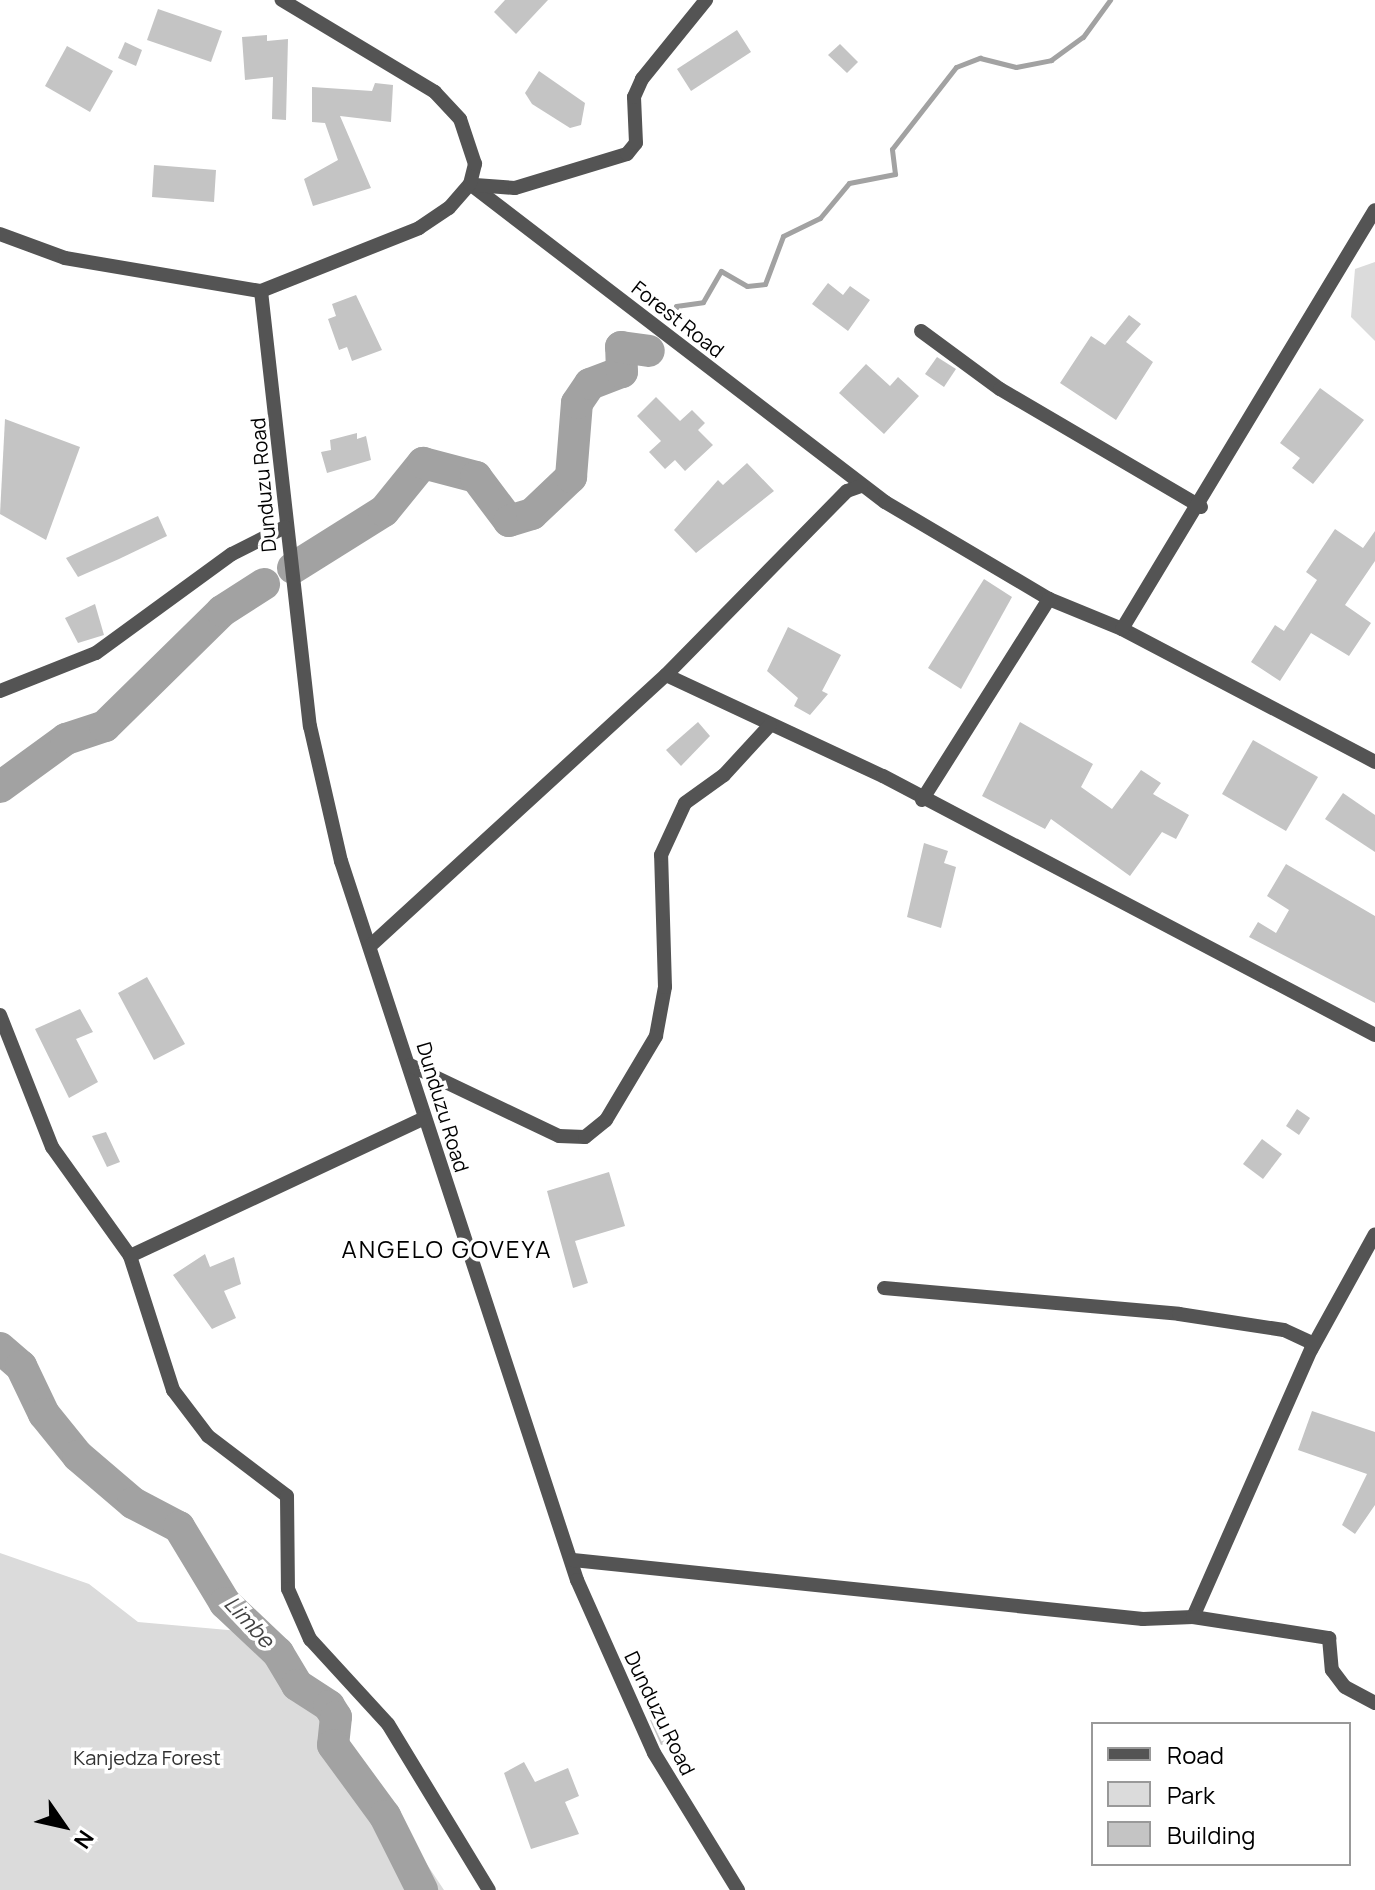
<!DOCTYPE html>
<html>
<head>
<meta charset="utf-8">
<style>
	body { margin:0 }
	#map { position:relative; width:1375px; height:1890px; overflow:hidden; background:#fff; font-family:Manrope,sans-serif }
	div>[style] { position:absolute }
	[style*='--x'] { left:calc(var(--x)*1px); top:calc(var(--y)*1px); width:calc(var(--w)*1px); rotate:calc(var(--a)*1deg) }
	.green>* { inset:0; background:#dbdbdb }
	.stream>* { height:5px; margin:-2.5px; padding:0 2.5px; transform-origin:2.5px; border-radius:2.5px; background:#a2a2a2 }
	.river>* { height:32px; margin:-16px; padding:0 16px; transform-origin:16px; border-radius:16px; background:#a2a2a2 }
	.building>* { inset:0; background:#c4c4c4 }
	.street>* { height:14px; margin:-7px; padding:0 7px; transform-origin:7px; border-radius:7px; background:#545454 }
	span { translate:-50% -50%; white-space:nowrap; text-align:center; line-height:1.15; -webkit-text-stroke:7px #fff; paint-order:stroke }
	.street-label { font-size:20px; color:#000 }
	.park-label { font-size:20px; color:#323232 }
	.water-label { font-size:22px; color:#434343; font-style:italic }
	.quarter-label { font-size:24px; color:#000; letter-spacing:2px }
	.legend { position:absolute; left:1091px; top:1722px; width:260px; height:144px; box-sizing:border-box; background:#fff; border:2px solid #999; margin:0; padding:10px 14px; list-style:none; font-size:24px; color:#000 }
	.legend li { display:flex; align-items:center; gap:16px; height:40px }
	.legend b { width:40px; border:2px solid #999 }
	.north { position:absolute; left:24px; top:1786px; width:80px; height:80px; -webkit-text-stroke:6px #fff; paint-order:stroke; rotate:124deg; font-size:22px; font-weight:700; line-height:32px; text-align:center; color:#000 }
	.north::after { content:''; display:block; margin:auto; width:28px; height:36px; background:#000; clip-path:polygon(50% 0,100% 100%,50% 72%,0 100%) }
</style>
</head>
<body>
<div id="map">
	<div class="green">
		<i style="clip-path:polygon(1375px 262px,1375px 341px,1351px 317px,1355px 269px)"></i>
		<i style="clip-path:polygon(0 1553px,89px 1584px,138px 1622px,273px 1634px,444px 1890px,0 1890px)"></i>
	</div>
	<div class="stream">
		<i style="--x:685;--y:321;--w:17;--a:-121"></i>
		<i style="--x:676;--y:306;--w:27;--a:-8"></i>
		<i style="--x:703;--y:302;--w:36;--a:-60"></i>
		<i style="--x:721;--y:271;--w:30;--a:30"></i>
		<i style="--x:747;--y:286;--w:18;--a:-6"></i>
		<i style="--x:765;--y:284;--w:51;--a:-69.4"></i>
		<i style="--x:783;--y:236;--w:41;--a:-25.9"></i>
		<i style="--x:820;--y:218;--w:45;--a:-50.4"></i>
		<i style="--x:849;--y:183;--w:47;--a:-11.1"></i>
		<i style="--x:895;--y:174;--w:25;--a:-97"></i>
		<i style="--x:892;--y:149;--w:104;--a:-52"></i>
		<i style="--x:956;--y:67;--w:26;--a:-21"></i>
		<i style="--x:980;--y:58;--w:37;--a:14"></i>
		<i style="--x:1016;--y:67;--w:36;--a:-11"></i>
		<i style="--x:1051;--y:60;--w:39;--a:-36"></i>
		<i style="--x:1083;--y:37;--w:46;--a:-53.9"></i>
	</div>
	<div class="river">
		<i style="--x:293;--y:568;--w:107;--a:-32.1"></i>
		<i style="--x:384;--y:511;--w:62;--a:-50.9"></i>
		<i style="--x:423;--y:463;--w:55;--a:14.8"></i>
		<i style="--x:476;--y:477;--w:55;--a:53.1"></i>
		<i style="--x:509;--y:521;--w:24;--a:-17"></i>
		<i style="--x:532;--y:514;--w:54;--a:-43.5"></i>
		<i style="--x:571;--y:477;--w:74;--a:-85.4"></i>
		<i style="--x:577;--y:403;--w:23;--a:-56"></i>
		<i style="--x:590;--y:384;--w:34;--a:-21"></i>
		<i style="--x:622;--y:372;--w:25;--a:-92"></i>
		<i style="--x:621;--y:347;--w:28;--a:8"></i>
		<i style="--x:0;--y:787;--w:82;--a:-36"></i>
		<i style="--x:66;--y:739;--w:41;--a:-18.4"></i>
		<i style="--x:105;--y:726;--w:164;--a:-44.5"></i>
		<i style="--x:222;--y:611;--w:50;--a:-32.7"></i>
		<i style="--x:0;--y:1348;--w:28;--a:41"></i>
		<i style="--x:21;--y:1366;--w:53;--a:64.4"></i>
		<i style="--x:44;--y:1414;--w:54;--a:51"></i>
		<i style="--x:78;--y:1456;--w:72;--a:40.5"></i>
		<i style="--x:133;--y:1503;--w:52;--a:27.6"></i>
		<i style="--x:179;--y:1527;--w:89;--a:58.8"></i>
		<i style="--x:225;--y:1603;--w:73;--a:43.3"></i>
		<i style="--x:278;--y:1653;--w:37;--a:59"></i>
		<i style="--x:297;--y:1685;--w:38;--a:33"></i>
		<i style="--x:329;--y:1706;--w:13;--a:58"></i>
		<i style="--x:336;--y:1717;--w:28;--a:96"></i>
		<i style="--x:333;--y:1745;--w:88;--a:53.8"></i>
		<i style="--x:385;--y:1816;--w:83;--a:63.4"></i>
	</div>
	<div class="building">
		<i style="clip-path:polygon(505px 0,548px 0,516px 34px,494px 12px)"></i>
		<i style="clip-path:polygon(158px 9px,222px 31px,211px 62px,147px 40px)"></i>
		<i style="clip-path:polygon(737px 30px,751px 52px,691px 91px,677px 69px)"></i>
		<i style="clip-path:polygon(267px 35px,267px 41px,288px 39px,286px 120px,272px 119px,273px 77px,245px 80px,242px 37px)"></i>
		<i style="clip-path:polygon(125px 42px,142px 50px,136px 66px,118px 58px)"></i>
		<i style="clip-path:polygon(840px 44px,858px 62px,847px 73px,828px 55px)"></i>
		<i style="clip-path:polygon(67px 46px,113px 71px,90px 112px,45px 86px)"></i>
		<i style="clip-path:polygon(539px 71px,585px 103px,581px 125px,570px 128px,532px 104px,525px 93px)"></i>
		<i style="clip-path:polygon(375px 83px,393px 85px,391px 122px,340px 116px,371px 188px,313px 206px,304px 179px,338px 160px,325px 123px,312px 122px,312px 87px,372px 91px)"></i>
		<i style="clip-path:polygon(154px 165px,216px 170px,214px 202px,152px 197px)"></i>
		<i style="clip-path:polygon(828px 283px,843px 295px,850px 286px,870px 300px,848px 331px,812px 304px)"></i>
		<i style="clip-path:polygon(356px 295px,382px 350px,352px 361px,347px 347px,339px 350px,328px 319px,336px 316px,332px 304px)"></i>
		<i style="clip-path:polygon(1129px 315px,1141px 324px,1126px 342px,1153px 362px,1116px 420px,1060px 383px,1091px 336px,1105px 345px)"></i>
		<i style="clip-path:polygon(937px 357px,956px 369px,944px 387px,925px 374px)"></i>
		<i style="clip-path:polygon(866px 364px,890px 386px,898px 377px,919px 396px,884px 434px,839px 393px)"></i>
		<i style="clip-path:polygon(1320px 388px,1364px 420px,1313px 484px,1292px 468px,1300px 458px,1280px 443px)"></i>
		<i style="clip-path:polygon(656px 397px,680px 421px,692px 410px,705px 423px,698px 430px,713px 445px,685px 471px,675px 460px,665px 469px,649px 452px,661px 441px,637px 416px)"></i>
		<i style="clip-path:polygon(5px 419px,80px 447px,46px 540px,0 514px)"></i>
		<i style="clip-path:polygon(357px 433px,357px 439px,366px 436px,371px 460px,327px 473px,321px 452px,331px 450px,330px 440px)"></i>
		<i style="clip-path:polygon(747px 463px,774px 491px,696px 553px,674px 530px,718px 480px,723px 485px)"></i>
		<i style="clip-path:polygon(158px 516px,167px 536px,119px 559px,78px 577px,66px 558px)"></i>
		<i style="clip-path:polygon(1335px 529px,1363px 548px,1375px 531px,1375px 561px,1345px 605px,1371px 623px,1349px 656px,1311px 633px,1280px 681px,1251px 662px,1275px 625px,1284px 631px,1317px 580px,1306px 572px)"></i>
		<i style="clip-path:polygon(984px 579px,1012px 597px,961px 689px,928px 668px)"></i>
		<i style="clip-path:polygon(95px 604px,104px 635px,78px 643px,65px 618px)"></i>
		<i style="clip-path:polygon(788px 627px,841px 655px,822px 691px,828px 694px,810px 715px,794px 706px,798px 698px,767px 671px)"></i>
		<i style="clip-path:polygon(698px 722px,710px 736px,681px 766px,666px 750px)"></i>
		<i style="clip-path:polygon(1020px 722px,1093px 764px,1081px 787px,1112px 809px,1141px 770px,1161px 783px,1153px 794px,1189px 815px,1176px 839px,1162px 832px,1130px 876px,1051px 819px,1045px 829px,982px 796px)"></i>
		<i style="clip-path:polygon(1253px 740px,1318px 777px,1286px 831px,1222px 794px)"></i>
		<i style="clip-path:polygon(1343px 793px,1375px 815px,1375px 852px,1325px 819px)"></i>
		<i style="clip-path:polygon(924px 843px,948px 851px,944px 863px,956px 867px,941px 928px,907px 917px)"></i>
		<i style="clip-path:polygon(1286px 864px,1375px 916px,1375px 1003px,1249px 937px,1258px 922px,1276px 933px,1289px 910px,1267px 896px)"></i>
		<i style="clip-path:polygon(147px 977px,185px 1044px,154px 1060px,118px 993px)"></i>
		<i style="clip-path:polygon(80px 1009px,93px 1032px,76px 1039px,98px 1082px,69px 1098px,35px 1029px)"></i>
		<i style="clip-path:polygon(1297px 1109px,1310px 1118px,1299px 1135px,1286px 1126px)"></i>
		<i style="clip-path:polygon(106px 1132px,120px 1162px,107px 1167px,92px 1136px)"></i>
		<i style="clip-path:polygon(1262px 1139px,1282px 1154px,1263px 1179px,1243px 1164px)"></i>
		<i style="clip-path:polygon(609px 1172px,625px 1226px,575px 1241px,588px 1283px,573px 1288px,547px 1191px)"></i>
		<i style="clip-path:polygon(205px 1254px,210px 1267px,234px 1257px,241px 1284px,224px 1291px,236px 1318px,212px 1329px,173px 1275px)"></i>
		<i style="clip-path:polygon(1312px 1411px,1375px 1432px,1375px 1505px,1355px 1534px,1342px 1525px,1367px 1474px,1298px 1450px)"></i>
		<i style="clip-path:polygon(664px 1715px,674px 1740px,661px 1745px,650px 1720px)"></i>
		<i style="clip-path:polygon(524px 1762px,535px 1782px,568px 1768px,579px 1796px,565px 1802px,579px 1834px,531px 1849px,504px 1773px)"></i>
	</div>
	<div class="street">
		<i style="--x:470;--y:184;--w:523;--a:37.46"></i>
		<i style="--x:885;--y:502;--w:191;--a:30.6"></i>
		<i style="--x:1049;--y:599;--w:79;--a:22.3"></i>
		<i style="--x:1122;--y:629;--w:286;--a:27.7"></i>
		<i style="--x:475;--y:185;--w:40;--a:4.3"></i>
		<i style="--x:515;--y:188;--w:117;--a:-16.9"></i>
		<i style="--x:627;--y:154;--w:14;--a:-51"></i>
		<i style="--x:636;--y:143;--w:46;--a:-92.5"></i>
		<i style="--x:634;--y:97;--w:20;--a:-66"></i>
		<i style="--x:642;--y:79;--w:102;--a:-51"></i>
		<i style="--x:0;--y:234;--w:69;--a:20.3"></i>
		<i style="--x:65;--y:258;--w:199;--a:9.6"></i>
		<i style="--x:261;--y:291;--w:170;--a:-21.7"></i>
		<i style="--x:419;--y:228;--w:36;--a:-34"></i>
		<i style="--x:449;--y:208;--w:32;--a:-49"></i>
		<i style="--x:470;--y:184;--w:21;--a:-76"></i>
		<i style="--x:475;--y:164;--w:47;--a:-108.4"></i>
		<i style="--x:460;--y:119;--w:37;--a:-133"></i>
		<i style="--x:435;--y:92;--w:179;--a:-149"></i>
		<i style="--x:261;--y:291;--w:438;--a:83.6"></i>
		<i style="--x:310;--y:726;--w:139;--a:77.1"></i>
		<i style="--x:341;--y:861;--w:757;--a:71.83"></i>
		<i style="--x:577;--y:1580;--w:189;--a:66"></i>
		<i style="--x:654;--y:1753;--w:161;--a:58.5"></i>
		<i style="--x:921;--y:331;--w:98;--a:36.3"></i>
		<i style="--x:1000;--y:389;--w:233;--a:30.4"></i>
		<i style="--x:1122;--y:629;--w:489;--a:-58.9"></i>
		<i style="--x:666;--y:675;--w:239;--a:25"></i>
		<i style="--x:883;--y:776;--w:556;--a:27.76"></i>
		<i style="--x:0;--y:691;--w:103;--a:-21.6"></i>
		<i style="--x:96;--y:653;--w:168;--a:-36.1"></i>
		<i style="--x:232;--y:554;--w:59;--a:-27"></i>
		<i style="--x:922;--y:800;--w:238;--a:-57.7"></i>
		<i style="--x:370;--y:946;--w:401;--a:-42.5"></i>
		<i style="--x:666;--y:675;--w:258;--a:-45.5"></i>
		<i style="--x:847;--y:491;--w:15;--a:-20"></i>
		<i style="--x:0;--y:1015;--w:142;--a:68.5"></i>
		<i style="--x:52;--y:1147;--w:134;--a:54.4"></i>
		<i style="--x:130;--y:1256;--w:141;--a:72.2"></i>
		<i style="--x:173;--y:1390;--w:58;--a:52.7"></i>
		<i style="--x:208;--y:1436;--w:99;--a:37.2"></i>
		<i style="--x:287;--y:1496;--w:93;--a:89.4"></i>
		<i style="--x:288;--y:1589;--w:55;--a:66.3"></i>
		<i style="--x:310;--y:1639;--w:115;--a:47.5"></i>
		<i style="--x:388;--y:1724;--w:194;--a:58.7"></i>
		<i style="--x:410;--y:1065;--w:165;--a:25.5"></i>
		<i style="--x:559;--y:1136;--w:26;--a:2"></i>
		<i style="--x:585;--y:1137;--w:27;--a:-39"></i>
		<i style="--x:606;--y:1120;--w:98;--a:-59.2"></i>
		<i style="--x:656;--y:1036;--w:50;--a:-79.6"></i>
		<i style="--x:665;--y:987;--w:132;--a:-91.7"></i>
		<i style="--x:661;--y:855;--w:57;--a:-65.2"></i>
		<i style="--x:685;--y:803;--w:48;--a:-35.7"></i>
		<i style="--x:724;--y:775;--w:68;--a:-47.4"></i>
		<i style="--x:130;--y:1256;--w:325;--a:-25.1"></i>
		<i style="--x:884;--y:1288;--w:296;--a:5"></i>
		<i style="--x:1179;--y:1314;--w:106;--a:8.7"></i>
		<i style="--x:1284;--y:1330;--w:33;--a:25"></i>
		<i style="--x:573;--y:1560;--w:573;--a:5.91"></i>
		<i style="--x:1143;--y:1619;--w:50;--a:-2.3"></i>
		<i style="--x:1193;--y:1617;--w:292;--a:-66.2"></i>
		<i style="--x:1311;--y:1350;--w:132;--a:-61.1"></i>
		<i style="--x:1193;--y:1617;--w:138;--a:8.8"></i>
		<i style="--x:1329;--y:1638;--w:32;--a:85"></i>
		<i style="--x:1332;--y:1670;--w:21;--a:53"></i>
		<i style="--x:1345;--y:1687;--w:34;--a:28"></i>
	</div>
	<div class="street-label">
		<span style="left:678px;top:319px;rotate:38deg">Forest Road</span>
		<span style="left:263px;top:485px;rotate:-95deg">Dunduzu Road</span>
		<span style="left:443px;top:1107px;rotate:73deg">Dunduzu Road</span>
		<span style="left:660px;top:1713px;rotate:64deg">Dunduzu Road</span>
	</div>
	<div class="park-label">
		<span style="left:147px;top:1757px">Kanjedza Forest</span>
	</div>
	<div class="water-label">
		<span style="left:249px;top:1622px;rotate:47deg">Limbe</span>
	</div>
	<div class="quarter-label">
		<span style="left:447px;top:1249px">ANGELO GOVEYA</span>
	</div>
	<ul class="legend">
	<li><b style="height:10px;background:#545454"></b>Road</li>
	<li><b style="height:22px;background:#dbdbdb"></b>Park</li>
	<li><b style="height:22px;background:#c4c4c4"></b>Building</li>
	</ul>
	<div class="north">N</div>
</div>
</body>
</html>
